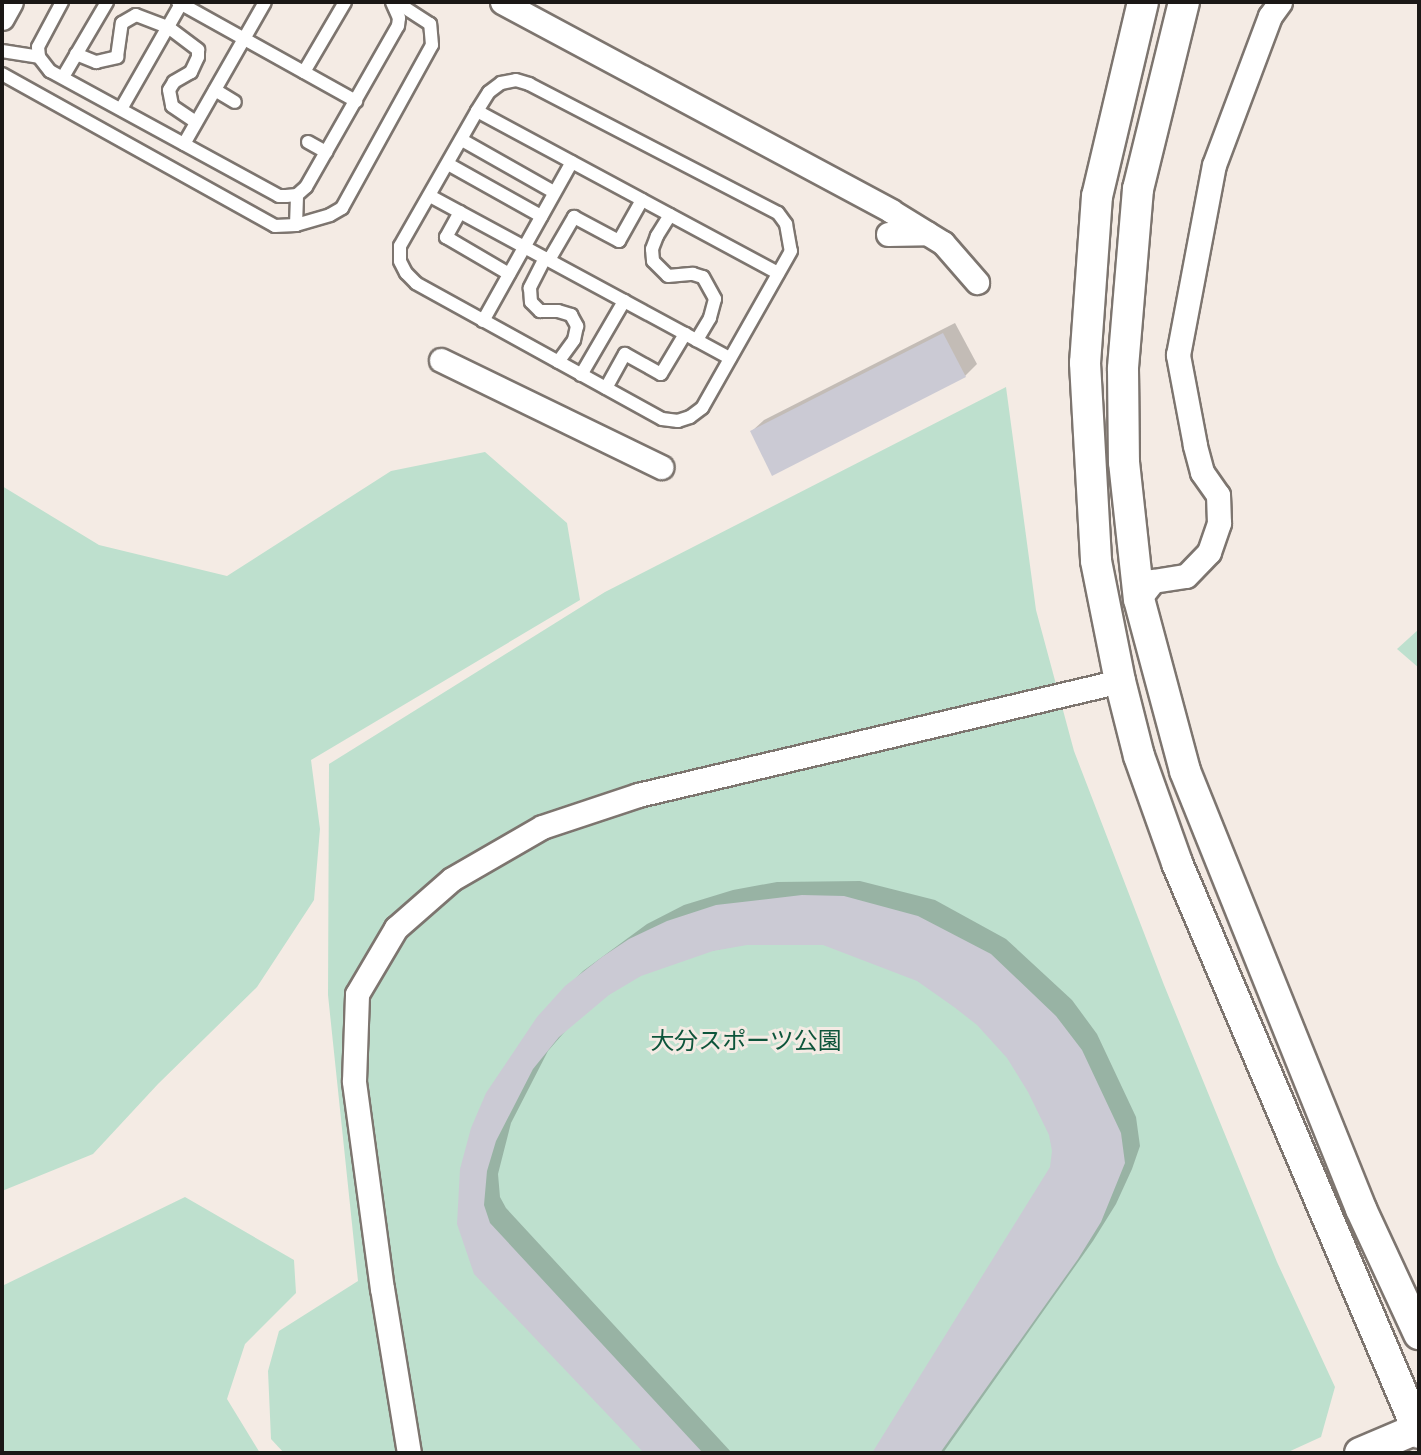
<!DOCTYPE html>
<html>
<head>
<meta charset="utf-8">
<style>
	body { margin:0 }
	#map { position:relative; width:1421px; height:1455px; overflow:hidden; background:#f4ebe4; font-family:"Roboto Condensed","Noto Sans JP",sans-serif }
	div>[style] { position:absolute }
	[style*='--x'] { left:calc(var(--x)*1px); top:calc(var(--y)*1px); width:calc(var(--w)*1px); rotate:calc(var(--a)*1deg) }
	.green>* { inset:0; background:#bee0ce }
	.shadow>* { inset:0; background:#0003 }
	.building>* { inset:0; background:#cbcad4 }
	.roads { filter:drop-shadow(2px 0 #7d756f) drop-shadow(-2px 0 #7d756f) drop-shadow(0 2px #7d756f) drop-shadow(0 -2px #7d756f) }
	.service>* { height:12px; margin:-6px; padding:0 6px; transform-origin:6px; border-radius:6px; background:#fff }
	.minor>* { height:23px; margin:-11.5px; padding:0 11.5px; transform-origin:11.5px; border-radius:11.5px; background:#fff }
	.tertiary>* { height:30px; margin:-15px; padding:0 15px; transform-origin:15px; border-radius:15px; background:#fff }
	span { translate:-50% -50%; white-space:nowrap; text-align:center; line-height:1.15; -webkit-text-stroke:6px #f4ebe4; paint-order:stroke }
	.park-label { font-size:24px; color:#0e553b }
	.frame { position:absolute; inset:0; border:4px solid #1b1816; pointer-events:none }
</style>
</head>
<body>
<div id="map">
	<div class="green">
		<i style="clip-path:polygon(1006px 387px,1036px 610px,1074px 751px,1164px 985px,1277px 1262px,1335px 1387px,1321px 1437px,1286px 1453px,284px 1453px,271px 1439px,268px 1371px,279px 1331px,358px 1281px,328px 995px,329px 764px,605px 592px)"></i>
		<i style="clip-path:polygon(485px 452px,567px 523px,580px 600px,311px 760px,320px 829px,314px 900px,257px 987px,158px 1084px,93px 1154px,2px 1191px,2px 486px,99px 545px,227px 576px,391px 471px)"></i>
		<i style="clip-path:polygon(1419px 629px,1419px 668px,1397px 649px)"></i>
		<i style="clip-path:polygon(185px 1197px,294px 1260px,296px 1293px,245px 1344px,227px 1399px,260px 1453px,2px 1453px,2px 1286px)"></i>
	</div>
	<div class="shadow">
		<i style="clip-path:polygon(955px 323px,977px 364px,965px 376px,752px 431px,764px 420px)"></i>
		<i style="clip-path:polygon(860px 881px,935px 900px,1006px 939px,1072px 1000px,1097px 1034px,1136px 1117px,1140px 1146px,1132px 1169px,1116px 1204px,1093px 1241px,943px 1453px,874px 1453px,1052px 1168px,1054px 1151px,1050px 1135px,1029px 1091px,1008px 1057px,978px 1023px,917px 980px,823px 944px,747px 944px,689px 955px,640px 974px,582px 1012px,548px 1051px,511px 1123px,498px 1174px,500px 1197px,506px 1208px,732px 1453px,647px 1453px,476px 1273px,488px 1094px,538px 1018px,567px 987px,583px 971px,647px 924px,684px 905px,733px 890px,777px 882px)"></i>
	</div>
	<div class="building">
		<i style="clip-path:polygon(943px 333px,966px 377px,772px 476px,750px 431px)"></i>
		<i style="clip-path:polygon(802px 895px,844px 896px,918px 916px,991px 954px,1056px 1016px,1082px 1050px,1121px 1133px,1125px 1163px,1101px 1222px,1078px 1259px,940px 1453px,872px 1453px,1050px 1167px,1052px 1151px,1049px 1135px,1028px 1092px,1007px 1058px,977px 1025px,954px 1007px,917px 981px,823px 945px,747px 945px,713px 951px,641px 976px,609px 995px,559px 1037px,533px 1069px,496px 1141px,487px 1171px,484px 1205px,490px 1223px,703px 1453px,644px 1453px,474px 1274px,457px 1224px,460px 1169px,471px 1128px,486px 1093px,537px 1017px,565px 986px,602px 957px,629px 939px,667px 921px,716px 905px)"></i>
	</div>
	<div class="roads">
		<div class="service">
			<i style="--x:62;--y:2;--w:51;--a:118.1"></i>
			<i style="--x:38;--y:47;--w:10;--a:84"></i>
			<i style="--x:39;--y:57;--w:18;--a:52"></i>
			<i style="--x:50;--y:71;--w:261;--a:28.6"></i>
			<i style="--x:279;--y:196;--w:7;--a:0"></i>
			<i style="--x:286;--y:196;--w:11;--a:-5"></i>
			<i style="--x:297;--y:195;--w:12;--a:-42"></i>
			<i style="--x:306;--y:187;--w:185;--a:-60.3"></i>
			<i style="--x:398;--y:26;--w:8;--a:-83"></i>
			<i style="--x:399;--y:18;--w:17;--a:-114"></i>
			<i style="--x:178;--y:2;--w:204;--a:29.1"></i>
			<i style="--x:2;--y:51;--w:37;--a:9"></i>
			<i style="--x:76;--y:54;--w:22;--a:22"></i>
			<i style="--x:96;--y:62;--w:22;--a:-13"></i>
			<i style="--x:117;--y:57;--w:34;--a:-82"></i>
			<i style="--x:122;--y:23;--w:16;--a:-30"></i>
			<i style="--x:136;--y:15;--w:34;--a:21"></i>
			<i style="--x:168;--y:27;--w:38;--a:37"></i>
			<i style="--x:198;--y:50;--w:7;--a:90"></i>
			<i style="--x:198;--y:57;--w:17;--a:115"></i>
			<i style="--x:191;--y:72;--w:20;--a:150"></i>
			<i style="--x:174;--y:82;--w:9;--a:122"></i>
			<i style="--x:169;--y:90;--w:16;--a:79"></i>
			<i style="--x:172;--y:106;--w:29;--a:34"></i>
			<i style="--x:304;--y:72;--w:81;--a:-59.6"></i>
			<i style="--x:2;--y:74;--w:312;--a:29.1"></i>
			<i style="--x:275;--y:226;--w:21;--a:-3"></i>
			<i style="--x:296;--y:225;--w:35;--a:-16"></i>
			<i style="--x:330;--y:215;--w:14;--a:-30"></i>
			<i style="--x:342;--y:208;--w:186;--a:-61.1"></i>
			<i style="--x:432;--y:45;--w:21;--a:-95"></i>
			<i style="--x:430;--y:24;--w:40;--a:-147.1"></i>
			<i style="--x:63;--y:77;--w:87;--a:-59.6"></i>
			<i style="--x:516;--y:80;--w:14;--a:17"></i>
			<i style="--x:529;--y:84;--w:280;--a:27.4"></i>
			<i style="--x:778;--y:213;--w:14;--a:54"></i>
			<i style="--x:786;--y:224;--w:27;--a:80"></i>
			<i style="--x:791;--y:251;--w:180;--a:119.5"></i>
			<i style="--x:702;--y:408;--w:15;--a:143"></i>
			<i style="--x:690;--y:417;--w:13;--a:162"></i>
			<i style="--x:678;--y:421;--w:16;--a:-173"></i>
			<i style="--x:662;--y:419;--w:281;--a:-151.1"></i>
			<i style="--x:416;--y:283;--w:14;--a:-135"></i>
			<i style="--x:406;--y:273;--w:13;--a:-117"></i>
			<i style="--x:400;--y:261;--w:15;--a:-90"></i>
			<i style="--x:400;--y:246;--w:155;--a:-60.3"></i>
			<i style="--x:477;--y:111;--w:22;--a:-58"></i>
			<i style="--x:489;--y:92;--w:15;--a:-37"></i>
			<i style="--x:501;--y:83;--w:15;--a:-11"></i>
			<i style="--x:215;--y:90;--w:23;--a:31"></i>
			<i style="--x:121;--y:109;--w:123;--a:-60.3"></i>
			<i style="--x:477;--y:111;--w:342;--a:28.3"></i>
			<i style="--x:462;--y:140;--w:106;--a:29.5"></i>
			<i style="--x:308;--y:142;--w:21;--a:29"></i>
			<i style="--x:184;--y:144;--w:163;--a:-60.3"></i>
			<i style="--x:448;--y:164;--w:107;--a:29.2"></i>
			<i style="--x:430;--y:196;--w:341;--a:28.4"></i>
			<i style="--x:460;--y:212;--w:29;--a:119"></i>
			<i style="--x:446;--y:237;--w:73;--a:30.4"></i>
			<i style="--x:670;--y:215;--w:25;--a:122"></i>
			<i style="--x:657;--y:236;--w:14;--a:111"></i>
			<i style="--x:652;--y:249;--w:12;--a:85"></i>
			<i style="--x:653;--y:261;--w:21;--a:45"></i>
			<i style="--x:668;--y:276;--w:25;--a:-5"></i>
			<i style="--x:693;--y:274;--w:10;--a:17"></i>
			<i style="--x:703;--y:277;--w:25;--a:61"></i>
			<i style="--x:715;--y:299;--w:20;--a:105"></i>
			<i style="--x:710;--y:318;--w:26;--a:121"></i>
			<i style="--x:296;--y:225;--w:30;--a:-88"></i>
			<i style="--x:545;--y:258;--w:34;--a:117"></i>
			<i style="--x:530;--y:288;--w:14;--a:86"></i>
			<i style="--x:531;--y:302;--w:13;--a:45"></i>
			<i style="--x:540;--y:311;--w:18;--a:0"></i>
			<i style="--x:558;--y:311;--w:14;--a:17"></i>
			<i style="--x:571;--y:315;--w:13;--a:61"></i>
			<i style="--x:577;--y:326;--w:14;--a:102"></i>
			<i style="--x:574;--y:340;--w:27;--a:126"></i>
			<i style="--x:549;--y:260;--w:50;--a:-59.8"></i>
			<i style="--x:574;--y:217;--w:51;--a:28.1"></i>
			<i style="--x:619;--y:241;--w:47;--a:-60.7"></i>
			<i style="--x:483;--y:321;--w:182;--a:-60.8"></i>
			<i style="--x:581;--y:375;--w:86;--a:-59.8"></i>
			<i style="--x:606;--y:388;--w:39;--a:-61"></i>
			<i style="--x:625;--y:354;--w:41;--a:29.1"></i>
			<i style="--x:661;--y:374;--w:47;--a:-59"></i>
		</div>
		<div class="minor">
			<i style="--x:502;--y:2;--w:442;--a:28.2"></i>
			<i style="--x:891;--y:211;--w:61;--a:31.6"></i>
			<i style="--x:943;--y:243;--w:52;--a:48.9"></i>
			<i style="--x:2;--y:18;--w:18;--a:-61"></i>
			<i style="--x:888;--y:234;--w:39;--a:-1"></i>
			<i style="--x:441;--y:360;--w:245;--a:25.9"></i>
			<i style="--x:1139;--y:599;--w:23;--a:-52"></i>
			<i style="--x:1153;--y:581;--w:33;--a:-9"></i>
			<i style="--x:1186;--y:576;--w:33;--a:-46"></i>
			<i style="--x:1209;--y:552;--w:31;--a:-71"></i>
			<i style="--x:1219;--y:523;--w:28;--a:-92"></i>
			<i style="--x:1218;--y:495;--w:28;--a:-125"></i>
			<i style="--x:1202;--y:472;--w:28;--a:-105"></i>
			<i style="--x:1195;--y:445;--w:92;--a:-100.7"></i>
			<i style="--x:1178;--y:355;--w:193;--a:-79.3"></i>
			<i style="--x:1214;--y:165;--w:159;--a:-69.4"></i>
			<i style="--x:1270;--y:16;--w:17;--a:-54"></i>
			<i style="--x:409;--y:1453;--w:166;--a:-99.3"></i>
			<i style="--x:382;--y:1289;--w:210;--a:-97.7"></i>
			<i style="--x:354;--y:1081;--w:87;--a:-88"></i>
			<i style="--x:357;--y:994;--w:77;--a:-59.4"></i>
			<i style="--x:396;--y:928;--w:74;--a:-41.2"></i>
			<i style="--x:452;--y:879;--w:104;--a:-30"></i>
			<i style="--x:542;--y:827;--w:101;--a:-18.4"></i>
			<i style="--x:638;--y:795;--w:495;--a:-13.3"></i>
		</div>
		<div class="tertiary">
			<i style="--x:1143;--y:2;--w:199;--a:103.3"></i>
			<i style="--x:1097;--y:196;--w:167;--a:94.1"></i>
			<i style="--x:1085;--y:363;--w:198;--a:86.8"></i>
			<i style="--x:1096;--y:561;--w:122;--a:78.7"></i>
			<i style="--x:1120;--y:681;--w:77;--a:75.8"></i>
			<i style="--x:1139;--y:756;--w:114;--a:70.4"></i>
			<i style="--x:1177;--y:863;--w:619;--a:67"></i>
			<i style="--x:1184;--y:2;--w:193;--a:103.8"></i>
			<i style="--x:1138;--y:189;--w:181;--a:94.8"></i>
			<i style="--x:1123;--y:369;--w:93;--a:89.4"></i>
			<i style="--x:1124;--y:462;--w:138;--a:83.8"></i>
			<i style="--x:1139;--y:599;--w:178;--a:75"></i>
			<i style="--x:1185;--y:771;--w:472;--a:68.1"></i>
			<i style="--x:1361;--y:1209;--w:138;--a:65.1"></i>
			<i style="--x:1360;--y:1453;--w:64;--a:-23"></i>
		</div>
	</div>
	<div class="park-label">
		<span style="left:746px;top:1042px">大分スポーツ公園</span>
	</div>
	<div class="frame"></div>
</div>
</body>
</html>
